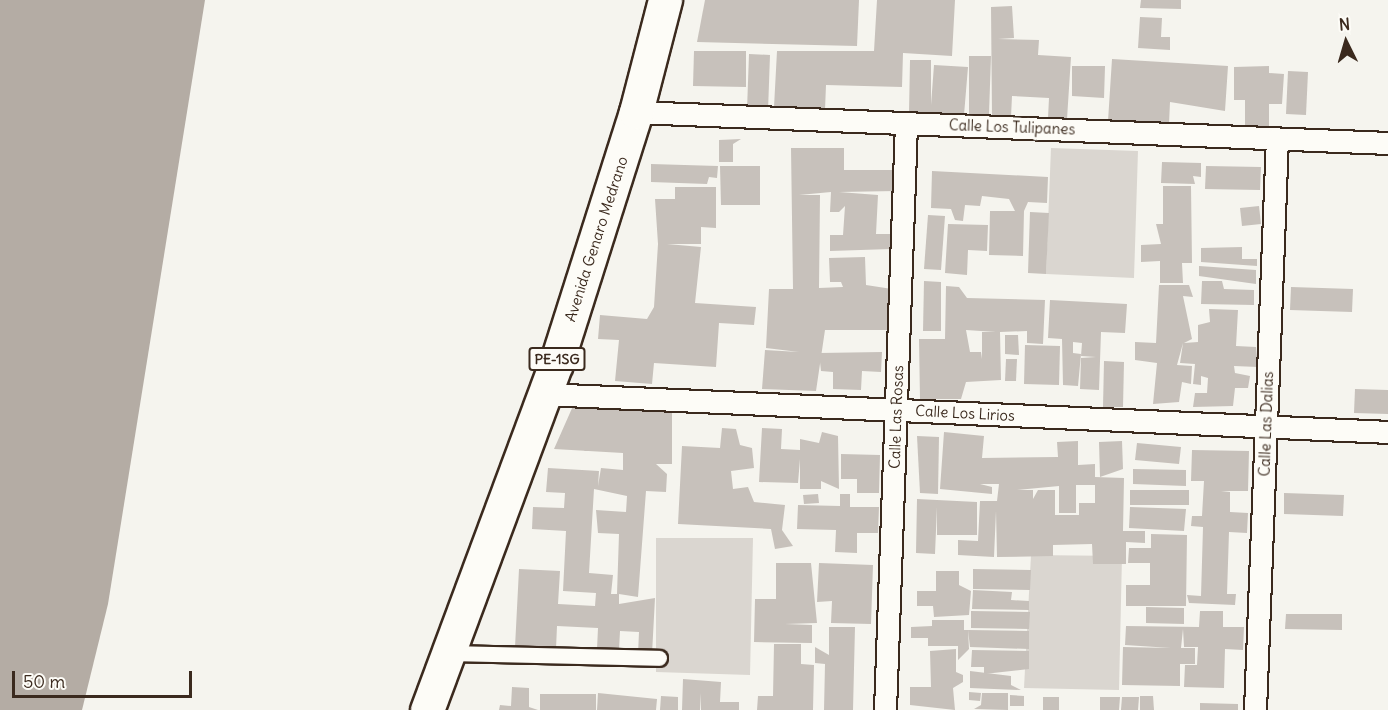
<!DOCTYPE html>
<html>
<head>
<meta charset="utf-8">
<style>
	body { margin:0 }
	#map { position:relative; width:1388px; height:710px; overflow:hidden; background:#f5f4ee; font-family:Delius,sans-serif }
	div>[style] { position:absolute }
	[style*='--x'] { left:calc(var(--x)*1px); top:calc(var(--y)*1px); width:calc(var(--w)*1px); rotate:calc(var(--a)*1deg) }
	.green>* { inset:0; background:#dad6d0 }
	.water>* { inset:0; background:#b4aca4 }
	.building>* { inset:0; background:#c7c1bb }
	.roads { filter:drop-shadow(2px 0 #3b2a1e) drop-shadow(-2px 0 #3b2a1e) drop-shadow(0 2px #3b2a1e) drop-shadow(0 -2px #3b2a1e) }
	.pedestrian>* { height:15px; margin:-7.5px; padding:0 7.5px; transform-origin:7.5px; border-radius:7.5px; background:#fdfcf7 }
	.minor>* { height:21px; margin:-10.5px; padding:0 10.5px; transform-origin:10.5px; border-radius:10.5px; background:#fdfcf7 }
	.primary>* { height:33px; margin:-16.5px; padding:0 16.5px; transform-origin:16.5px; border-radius:16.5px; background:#fdfcf7 }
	span { translate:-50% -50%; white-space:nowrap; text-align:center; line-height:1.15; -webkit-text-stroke:6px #fdfcf7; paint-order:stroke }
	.shield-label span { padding:2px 4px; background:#fdfcf7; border:2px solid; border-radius:4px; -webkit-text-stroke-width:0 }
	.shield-label { font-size:14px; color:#3b2a1e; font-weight:700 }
	.street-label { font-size:15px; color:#3b2a1e }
	.north { position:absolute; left:1316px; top:12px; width:60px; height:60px; -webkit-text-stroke:4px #fdfcf7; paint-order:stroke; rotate:355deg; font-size:16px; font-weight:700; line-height:24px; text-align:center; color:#3b2a1e }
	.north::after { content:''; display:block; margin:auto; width:21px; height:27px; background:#3b2a1e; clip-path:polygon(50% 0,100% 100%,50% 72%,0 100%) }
	.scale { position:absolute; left:12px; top:671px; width:180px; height:27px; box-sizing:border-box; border:3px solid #3b2a1e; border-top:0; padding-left:8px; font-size:18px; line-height:21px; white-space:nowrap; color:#3b2a1e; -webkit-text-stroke:4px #fdfcf7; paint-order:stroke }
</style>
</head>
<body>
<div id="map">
	<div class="green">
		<i style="clip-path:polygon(1051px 148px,1138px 151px,1134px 278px,1046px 274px)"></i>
		<i style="clip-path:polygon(656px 538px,753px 538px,750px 675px,656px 672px)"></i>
		<i style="clip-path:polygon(1031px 555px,1122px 556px,1119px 690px,1024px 688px)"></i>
	</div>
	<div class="water">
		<i style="clip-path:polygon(0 0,205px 0,108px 604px,82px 710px,0 710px)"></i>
	</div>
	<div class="building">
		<i style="clip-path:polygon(705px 0,859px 0,857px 46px,697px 42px)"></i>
		<i style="clip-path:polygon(877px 0,955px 0,952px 56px,903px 53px,902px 87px,826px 85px,825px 110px,774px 107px,777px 51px,874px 51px)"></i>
		<i style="clip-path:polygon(1141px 0,1181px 0,1181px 9px,1140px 8px)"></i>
		<i style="clip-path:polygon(1012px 6px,1014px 38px,998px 39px,1039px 40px,1038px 55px,1071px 57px,1067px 119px,1048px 118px,1049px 98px,1012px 96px,1011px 117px,992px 117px,991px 7px)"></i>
		<i style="clip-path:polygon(1140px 17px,1162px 18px,1161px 37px,1170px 37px,1170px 50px,1138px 48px)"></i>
		<i style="clip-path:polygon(694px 51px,746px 51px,746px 87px,693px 86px)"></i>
		<i style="clip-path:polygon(749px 54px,770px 55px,768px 111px,747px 110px)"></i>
		<i style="clip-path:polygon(969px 56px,991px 56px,989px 114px,969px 114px)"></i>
		<i style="clip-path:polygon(1112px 59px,1228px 66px,1225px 111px,1170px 102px,1169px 124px,1108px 121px)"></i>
		<i style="clip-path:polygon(910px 60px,931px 60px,931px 105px,934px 65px,968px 67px,964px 115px,909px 113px)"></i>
		<i style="clip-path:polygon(1072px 66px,1105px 66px,1104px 98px,1072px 96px)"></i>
		<i style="clip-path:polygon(1269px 66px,1269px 73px,1284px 74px,1282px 104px,1269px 104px,1269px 129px,1245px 129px,1245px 100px,1234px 100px,1234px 67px)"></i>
		<i style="clip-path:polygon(1288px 71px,1308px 72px,1306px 115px,1286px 114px)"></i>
		<i style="clip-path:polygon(741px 139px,733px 144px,733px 162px,719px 162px,719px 140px)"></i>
		<i style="clip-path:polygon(791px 148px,844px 148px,844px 170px,896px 170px,896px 191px,839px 192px,878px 195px,876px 234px,890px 234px,891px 249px,830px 251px,830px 235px,843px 235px,845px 206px,839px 212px,830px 212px,831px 192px,799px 195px,820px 195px,819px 288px,843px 287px,841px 282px,830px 282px,829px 258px,865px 257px,866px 285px,892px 289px,891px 330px,825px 330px,816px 391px,762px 389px,765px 350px,799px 352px,766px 348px,769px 289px,793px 289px)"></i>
		<i style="clip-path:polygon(1162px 162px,1201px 163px,1201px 177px,1193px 176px,1195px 184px,1161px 183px)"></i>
		<i style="clip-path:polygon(651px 164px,718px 166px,717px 178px,709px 177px,707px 184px,651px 182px)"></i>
		<i style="clip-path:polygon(720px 166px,760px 166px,760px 205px,721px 205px)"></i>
		<i style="clip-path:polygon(1206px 166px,1261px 167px,1260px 190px,1205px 189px)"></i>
		<i style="clip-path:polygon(932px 171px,1048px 177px,1047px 203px,1028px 202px,1024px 211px,1023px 256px,989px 255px,990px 211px,1015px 211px,1009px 199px,982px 196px,980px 206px,965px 205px,963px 221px,955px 220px,951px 209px,931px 208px)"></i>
		<i style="clip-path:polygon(1163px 186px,1191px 186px,1192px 263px,1182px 263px,1183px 283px,1160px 283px,1160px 261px,1141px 262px,1141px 245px,1161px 244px,1156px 224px,1163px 224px)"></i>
		<i style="clip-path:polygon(675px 187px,716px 187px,716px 228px,701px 227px,701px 244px,667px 244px,701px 247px,695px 303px,756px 307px,754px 325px,719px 323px,716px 367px,654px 363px,652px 384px,615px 381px,619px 340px,598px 339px,600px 315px,647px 319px,654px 307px,658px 244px,655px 199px,675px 199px)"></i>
		<i style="clip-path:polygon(1259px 206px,1261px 224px,1242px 226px,1240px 208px)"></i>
		<i style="clip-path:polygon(1030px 212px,1049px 213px,1046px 274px,1028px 273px)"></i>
		<i style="clip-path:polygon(928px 215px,945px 216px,941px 270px,924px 269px)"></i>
		<i style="clip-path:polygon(948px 224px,988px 225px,987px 251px,968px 250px,967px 275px,945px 273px)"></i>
		<i style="clip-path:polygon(1242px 247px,1242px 259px,1257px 259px,1257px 266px,1201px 262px,1201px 248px)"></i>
		<i style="clip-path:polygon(1199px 266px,1256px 270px,1256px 284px,1199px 276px)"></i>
		<i style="clip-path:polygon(924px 281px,941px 282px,941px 331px,923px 331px)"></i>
		<i style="clip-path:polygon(1202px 281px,1222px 281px,1224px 289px,1254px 290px,1254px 305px,1201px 304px)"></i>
		<i style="clip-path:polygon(1159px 285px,1189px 285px,1193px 297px,1183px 296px,1192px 339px,1184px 343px,1198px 342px,1198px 325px,1210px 322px,1209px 309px,1238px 310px,1236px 346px,1256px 347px,1258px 367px,1234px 366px,1235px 373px,1250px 376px,1248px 388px,1235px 388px,1233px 406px,1193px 407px,1195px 393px,1207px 393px,1208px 378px,1201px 376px,1201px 385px,1193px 384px,1195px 364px,1180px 363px,1183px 343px,1177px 365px,1192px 366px,1191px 384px,1182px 382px,1179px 402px,1153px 404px,1157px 363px,1135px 360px,1135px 342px,1156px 343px)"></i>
		<i style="clip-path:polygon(evenodd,946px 286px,959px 287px,967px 298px,1045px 300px,1043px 344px,1027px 343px,1027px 331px,1000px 332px,1001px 380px,966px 382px,961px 399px,920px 399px,919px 339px,945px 339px,946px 286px,966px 330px,996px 332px,982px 332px,982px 359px,981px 352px,970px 352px,966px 330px)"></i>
		<i style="clip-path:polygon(1291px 287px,1353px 289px,1352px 312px,1290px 310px)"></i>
		<i style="clip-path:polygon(1050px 300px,1127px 304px,1125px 333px,1101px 332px,1099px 390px,1080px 389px,1081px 358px,1096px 357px,1081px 356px,1082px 343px,1073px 342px,1073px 353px,1081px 354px,1078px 386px,1063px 385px,1062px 339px,1048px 338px)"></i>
		<i style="clip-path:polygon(1005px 335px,1018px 335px,1019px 355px,1005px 354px)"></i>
		<i style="clip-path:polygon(1025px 345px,1060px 346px,1059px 385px,1024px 384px)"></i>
		<i style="clip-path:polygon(882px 352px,881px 372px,862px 371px,861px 390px,833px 389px,833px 372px,821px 371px,819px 353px)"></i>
		<i style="clip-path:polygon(1006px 359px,1017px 359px,1016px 381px,1005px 381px)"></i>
		<i style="clip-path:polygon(1104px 361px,1124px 362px,1123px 407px,1103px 407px)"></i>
		<i style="clip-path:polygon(1355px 389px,1388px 390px,1388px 414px,1354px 413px)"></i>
		<i style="clip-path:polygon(evenodd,573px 406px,672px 407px,672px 464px,656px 464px,667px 474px,666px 492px,646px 491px,638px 597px,619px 594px,619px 604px,655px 598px,652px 654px,638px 654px,639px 632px,620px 631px,619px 650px,597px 649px,598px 628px,557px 626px,556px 649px,515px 647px,519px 569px,560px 571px,558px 604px,595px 606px,596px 593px,563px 591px,566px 531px,532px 529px,533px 507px,564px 508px,565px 493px,546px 492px,548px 468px,599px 471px,598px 486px,601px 468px,623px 470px,623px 453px,554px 449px,573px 406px,594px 489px,627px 496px,626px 512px,596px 510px,598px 533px,619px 534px,617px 594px,611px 594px,613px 575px,589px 573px,594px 489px)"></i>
		<i style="clip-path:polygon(722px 428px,736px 429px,740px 445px,752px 448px,754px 468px,731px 471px,733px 489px,748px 487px,754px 502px,785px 505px,782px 530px,793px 546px,775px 549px,771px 529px,678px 524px,682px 446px,720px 448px)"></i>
		<i style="clip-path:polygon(762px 428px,782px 429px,781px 449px,800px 450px,800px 439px,819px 443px,822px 432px,838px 436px,839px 489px,821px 481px,821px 489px,800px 489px,800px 459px,798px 483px,759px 482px)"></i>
		<i style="clip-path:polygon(evenodd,944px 432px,984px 436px,982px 458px,1058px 457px,1057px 442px,1078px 441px,1078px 465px,1095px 464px,1095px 477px,1124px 478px,1123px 531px,1145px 531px,1145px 543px,1126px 542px,1126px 564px,1093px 564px,1092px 544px,1053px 545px,1053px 556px,997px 557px,996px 511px,994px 557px,958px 555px,958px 540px,978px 541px,980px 501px,997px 501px,999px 484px,980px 484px,992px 487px,992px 494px,940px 489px,944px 432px,1076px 485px,1095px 485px,1095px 503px,1079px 503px,1079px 515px,1055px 515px,1055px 490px,1038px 490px,1033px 499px,1033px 490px,1017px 490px,1059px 486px,1059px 513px,1076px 513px,1076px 485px)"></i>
		<i style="clip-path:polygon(917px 436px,939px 437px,938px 494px,920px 493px)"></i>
		<i style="clip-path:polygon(1122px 441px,1123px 469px,1100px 477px,1099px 442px)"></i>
		<i style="clip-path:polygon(1137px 443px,1181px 447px,1179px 464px,1135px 460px)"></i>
		<i style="clip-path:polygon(1192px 450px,1249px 451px,1248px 491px,1221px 491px,1230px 492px,1230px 512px,1248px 513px,1247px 533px,1229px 532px,1227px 594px,1236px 594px,1235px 605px,1189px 603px,1187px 595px,1201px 596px,1203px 527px,1191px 526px,1192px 516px,1202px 516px,1204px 481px,1191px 481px)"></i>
		<i style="clip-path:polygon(841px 454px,880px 455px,879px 493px,857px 493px,857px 479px,841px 479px)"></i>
		<i style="clip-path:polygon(1133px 469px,1186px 470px,1186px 486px,1133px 484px)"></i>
		<i style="clip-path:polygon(1130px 490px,1189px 490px,1189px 505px,1130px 505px)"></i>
		<i style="clip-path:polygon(1284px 493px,1344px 495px,1343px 516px,1284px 514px)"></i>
		<i style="clip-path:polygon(818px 494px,819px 503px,804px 504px,803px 495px)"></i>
		<i style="clip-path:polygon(840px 494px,850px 494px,850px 507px,879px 507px,878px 533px,857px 533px,857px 553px,835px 552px,836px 530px,797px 529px,798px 505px,840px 506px)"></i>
		<i style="clip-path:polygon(917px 499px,977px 502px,977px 535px,937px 535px,937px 507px,935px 554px,916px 553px)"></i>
		<i style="clip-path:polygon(1130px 507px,1186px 509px,1184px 531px,1129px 528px)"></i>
		<i style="clip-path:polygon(1151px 534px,1187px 535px,1186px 606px,1126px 606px,1126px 585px,1150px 585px,1150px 563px,1128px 563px,1129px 548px,1151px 548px)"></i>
		<i style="clip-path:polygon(776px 563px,811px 563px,817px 623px,785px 624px,812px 625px,812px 643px,754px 642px,755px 599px,776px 599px)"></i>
		<i style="clip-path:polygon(819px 563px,873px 565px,871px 624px,831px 623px,832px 601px,817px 602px)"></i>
		<i style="clip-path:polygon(973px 569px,1031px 570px,1030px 590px,973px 589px)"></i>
		<i style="clip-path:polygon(936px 571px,959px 571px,959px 585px,971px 591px,969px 615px,934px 617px,933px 606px,917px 606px,917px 591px,936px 591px)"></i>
		<i style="clip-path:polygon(973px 590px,1012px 592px,1011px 600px,1029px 601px,1029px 610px,972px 609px)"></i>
		<i style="clip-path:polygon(1146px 607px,1184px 608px,1184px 624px,1146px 623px)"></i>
		<i style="clip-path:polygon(971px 611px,1030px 612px,1029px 629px,971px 628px)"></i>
		<i style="clip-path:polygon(1200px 611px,1223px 611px,1223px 627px,1244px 627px,1243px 650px,1225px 649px,1224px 688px,1184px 687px,1185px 665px,1197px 665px,1198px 647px,1184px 647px,1183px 629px,1181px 648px,1195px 648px,1195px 664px,1180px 664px,1180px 686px,1122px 685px,1123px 647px,1171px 648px,1125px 645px,1126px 626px,1199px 627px)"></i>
		<i style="clip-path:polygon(1286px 614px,1342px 614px,1342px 630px,1285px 629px)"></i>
		<i style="clip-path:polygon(932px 620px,964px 620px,964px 630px,968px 630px,1029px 631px,1029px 649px,970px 647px,968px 630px,969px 649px,958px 660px,958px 646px,928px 646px,928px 638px,911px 638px,911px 627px,932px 626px)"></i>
		<i style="clip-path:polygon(829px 627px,855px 627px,853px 710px,824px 710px,825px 664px,815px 663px,815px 647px,829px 655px)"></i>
		<i style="clip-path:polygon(774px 644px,801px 644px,801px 664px,814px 665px,813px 710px,757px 710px,758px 696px,773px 696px)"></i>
		<i style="clip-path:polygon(956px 649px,956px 672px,963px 675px,963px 682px,953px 688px,955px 710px,910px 705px,910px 687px,931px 687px,930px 651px)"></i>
		<i style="clip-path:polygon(972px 650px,1029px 651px,1029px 669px,984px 674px,984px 667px,971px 667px)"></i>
		<i style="clip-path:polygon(970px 671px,1011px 676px,1011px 685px,1021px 690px,970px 688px)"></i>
		<i style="clip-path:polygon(683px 679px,721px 682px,720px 702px,739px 702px,739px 710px,701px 710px,701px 693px,700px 710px,682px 710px)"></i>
		<i style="clip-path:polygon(512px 687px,529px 688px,529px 707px,538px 710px,499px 710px,500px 705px,511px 706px)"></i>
		<i style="clip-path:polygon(969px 692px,981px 693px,980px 701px,969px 700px)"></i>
		<i style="clip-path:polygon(598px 693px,657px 699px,656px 710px,597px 710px)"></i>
		<i style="clip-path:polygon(982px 693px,1008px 693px,1008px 710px,974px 709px,981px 705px)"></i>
		<i style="clip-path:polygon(540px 694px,596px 694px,596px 710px,540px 710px)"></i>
		<i style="clip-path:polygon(1010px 695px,1024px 696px,1024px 706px,1010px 706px)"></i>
		<i style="clip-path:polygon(661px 696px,678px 697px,678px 710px,660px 710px)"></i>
		<i style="clip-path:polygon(1140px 696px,1153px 696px,1154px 710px,1140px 710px)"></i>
		<i style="clip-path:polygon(1043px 697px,1059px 697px,1059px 710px,1043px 710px)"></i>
		<i style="clip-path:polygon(1100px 697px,1120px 697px,1119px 710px,1100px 710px)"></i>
		<i style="clip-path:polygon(1122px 697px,1139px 697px,1138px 710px,1121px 710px)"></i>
		<i style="clip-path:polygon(1200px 703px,1238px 704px,1238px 710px,1200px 710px)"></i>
	</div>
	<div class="roads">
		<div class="pedestrian">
			<i style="--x:446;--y:653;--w:213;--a:1.3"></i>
		</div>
		<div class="minor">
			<i style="--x:636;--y:112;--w:753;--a:2.36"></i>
			<i style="--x:543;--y:394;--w:846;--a:2.57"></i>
			<i style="--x:885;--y:710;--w:587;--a:-87.95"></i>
			<i style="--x:1255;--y:710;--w:572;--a:-87.8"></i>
		</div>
		<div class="primary">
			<i style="--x:427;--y:710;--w:369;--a:-69.6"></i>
			<i style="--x:556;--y:364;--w:264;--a:-72.4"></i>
			<i style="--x:636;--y:112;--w:116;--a:-75.5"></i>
		</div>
	</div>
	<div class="shield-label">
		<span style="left:557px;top:359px">PE-1SG</span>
	</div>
	<div class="street-label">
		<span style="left:1012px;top:127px;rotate:2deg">Calle Los Tulipanes</span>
		<span style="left:596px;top:239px;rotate:-72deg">Avenida Genaro Medrano</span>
		<span style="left:965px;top:413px;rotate:3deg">Calle Los Lirios</span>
		<span style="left:896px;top:417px;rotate:-88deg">Calle Las Rosas</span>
		<span style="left:1266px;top:424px;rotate:-88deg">Calle Las Dalias</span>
	</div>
	<div class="north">N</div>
	<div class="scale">50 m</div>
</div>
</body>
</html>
